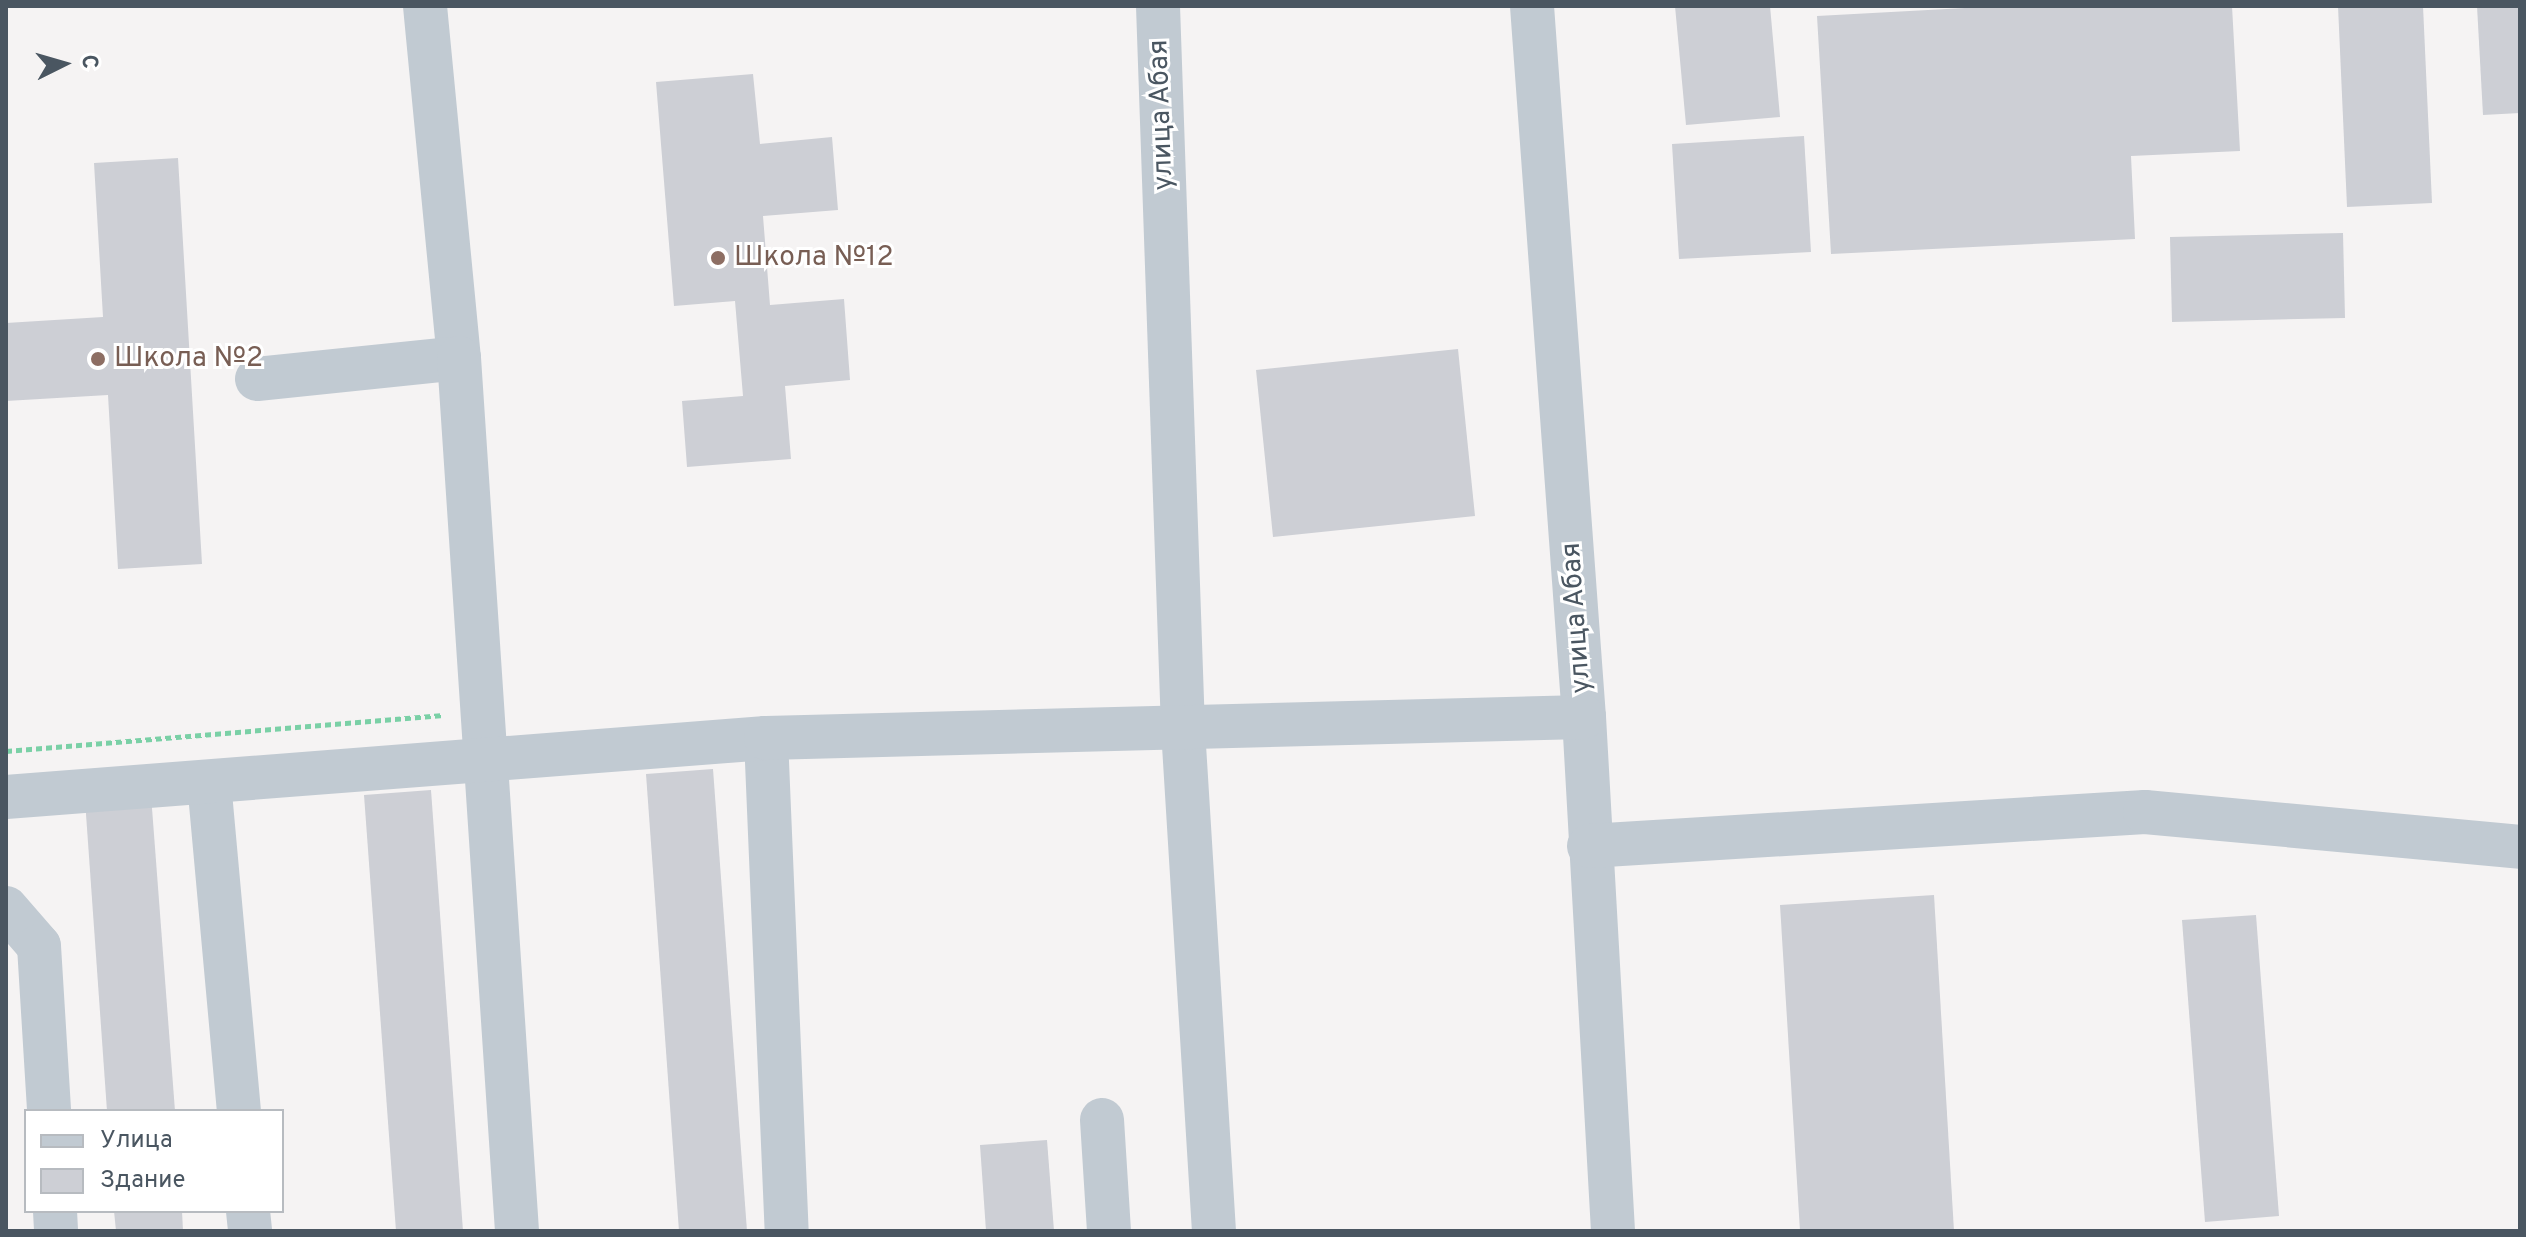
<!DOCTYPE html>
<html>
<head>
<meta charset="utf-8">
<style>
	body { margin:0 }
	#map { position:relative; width:2526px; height:1237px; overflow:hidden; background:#f5f3f3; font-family:Overpass,sans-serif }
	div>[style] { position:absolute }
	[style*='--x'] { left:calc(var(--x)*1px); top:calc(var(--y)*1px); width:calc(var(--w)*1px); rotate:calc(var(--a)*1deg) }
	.building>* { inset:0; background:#cdcfd5 }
	.path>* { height:5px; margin-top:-2.5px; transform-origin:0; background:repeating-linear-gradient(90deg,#7ad0a6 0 6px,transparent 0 10px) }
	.minor>* { height:44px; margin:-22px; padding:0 22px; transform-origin:22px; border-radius:22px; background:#c1cad2 }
	.dots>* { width:22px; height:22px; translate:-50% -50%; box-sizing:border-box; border:4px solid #fff; border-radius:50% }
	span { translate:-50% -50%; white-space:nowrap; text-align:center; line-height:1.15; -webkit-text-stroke:6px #fff; paint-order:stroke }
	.street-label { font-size:28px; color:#4a5661 }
	.education-label { font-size:28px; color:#785e54 }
	.left { translate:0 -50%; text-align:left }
	.frame { position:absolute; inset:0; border:8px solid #4a5661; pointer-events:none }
	.legend { position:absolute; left:24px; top:1109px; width:260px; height:104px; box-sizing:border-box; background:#fff; border:2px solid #b7bbc0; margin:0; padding:10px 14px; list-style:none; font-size:24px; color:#4a5661 }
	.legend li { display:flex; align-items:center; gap:16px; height:40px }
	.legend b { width:40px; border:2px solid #b7bbc0 }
	.north { position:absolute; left:24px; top:24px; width:80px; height:80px; -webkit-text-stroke:6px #fff; paint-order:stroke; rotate:85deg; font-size:22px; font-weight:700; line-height:32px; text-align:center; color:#4a5661 }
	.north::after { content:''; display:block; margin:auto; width:28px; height:36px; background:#4a5661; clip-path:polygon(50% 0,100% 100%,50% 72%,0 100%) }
</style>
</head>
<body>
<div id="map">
	<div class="building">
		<i style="clip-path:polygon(1675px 6px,1770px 6px,1780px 117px,1686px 125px)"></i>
		<i style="clip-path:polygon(2002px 6px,2232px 6px,2240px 151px,2131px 156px,2135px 239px,1831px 254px,1817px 16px)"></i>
		<i style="clip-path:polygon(2338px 6px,2423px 6px,2432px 203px,2347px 207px)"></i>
		<i style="clip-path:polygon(2477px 6px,2520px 6px,2520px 113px,2483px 115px)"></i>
		<i style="clip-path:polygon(753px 74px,760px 144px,832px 137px,838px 210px,763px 216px,770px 305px,844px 299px,850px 380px,785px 386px,791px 459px,687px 467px,682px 401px,743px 396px,735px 301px,674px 306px,656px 82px)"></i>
		<i style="clip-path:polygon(1804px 136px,1811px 252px,1679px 259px,1672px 144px)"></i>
		<i style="clip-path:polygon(178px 158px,202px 564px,118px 569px,108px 395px,6px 401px,6px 323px,103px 317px,94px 163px)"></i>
		<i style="clip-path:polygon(2343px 233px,2345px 318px,2172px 322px,2170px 237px)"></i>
		<i style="clip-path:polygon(1458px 349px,1475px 516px,1273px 537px,1256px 370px)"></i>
		<i style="clip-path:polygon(713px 769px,747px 1231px,679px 1231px,646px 774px)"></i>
		<i style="clip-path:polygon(431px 790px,463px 1231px,396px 1231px,364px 795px)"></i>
		<i style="clip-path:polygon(151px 795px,175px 1111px,107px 1111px,85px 800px)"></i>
		<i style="clip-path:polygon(1934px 895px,1954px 1231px,1800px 1231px,1780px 905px)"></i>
		<i style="clip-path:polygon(2256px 915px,2279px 1216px,2205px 1222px,2182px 920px)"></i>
		<i style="clip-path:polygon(1047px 1140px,1054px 1231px,986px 1231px,980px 1145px)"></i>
		<i style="clip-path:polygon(114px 1211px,182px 1211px,183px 1231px,116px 1231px)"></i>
	</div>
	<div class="path">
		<i style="--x:6;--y:751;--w:439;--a:-4.7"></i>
	</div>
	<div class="minor">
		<i style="--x:425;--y:6;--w:354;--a:84.5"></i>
		<i style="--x:1158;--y:6;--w:723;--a:88.02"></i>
		<i style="--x:1183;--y:729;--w:503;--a:86.47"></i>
		<i style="--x:1532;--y:6;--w:713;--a:85.82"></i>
		<i style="--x:1584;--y:717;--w:515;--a:86.77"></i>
		<i style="--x:257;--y:379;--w:203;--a:-5.9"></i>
		<i style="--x:459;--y:358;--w:875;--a:86.2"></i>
		<i style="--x:766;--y:738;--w:493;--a:87.6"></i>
		<i style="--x:209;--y:782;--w:330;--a:84.8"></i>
		<i style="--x:6;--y:797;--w:762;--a:-4.44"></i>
		<i style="--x:766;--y:738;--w:818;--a:-1.47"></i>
		<i style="--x:1589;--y:846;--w:557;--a:-3.5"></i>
		<i style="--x:2145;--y:812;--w:377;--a:5.3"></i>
		<i style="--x:6;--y:908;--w:50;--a:49"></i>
		<i style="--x:39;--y:946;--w:165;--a:86.5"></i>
		<i style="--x:1102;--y:1120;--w:111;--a:86.4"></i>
		<i style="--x:55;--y:1211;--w:20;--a:87"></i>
		<i style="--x:248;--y:1211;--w:20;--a:84"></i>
	</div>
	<div class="dots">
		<i style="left:718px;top:258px;background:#8d6e63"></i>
		<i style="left:98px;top:359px;background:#8d6e63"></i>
	</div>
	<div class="street-label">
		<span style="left:1162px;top:115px;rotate:-92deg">улица Абая</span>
		<span style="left:1577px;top:618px;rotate:-94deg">улица Абая</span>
	</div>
	<div class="education-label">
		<span class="left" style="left:734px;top:258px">Школа №12</span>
		<span class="left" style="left:114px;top:359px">Школа №2</span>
	</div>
	<div class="frame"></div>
	<ul class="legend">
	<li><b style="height:10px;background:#c1cad2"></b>Улица</li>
	<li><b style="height:22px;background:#cdcfd5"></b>Здание</li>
	</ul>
	<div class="north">С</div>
</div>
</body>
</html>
